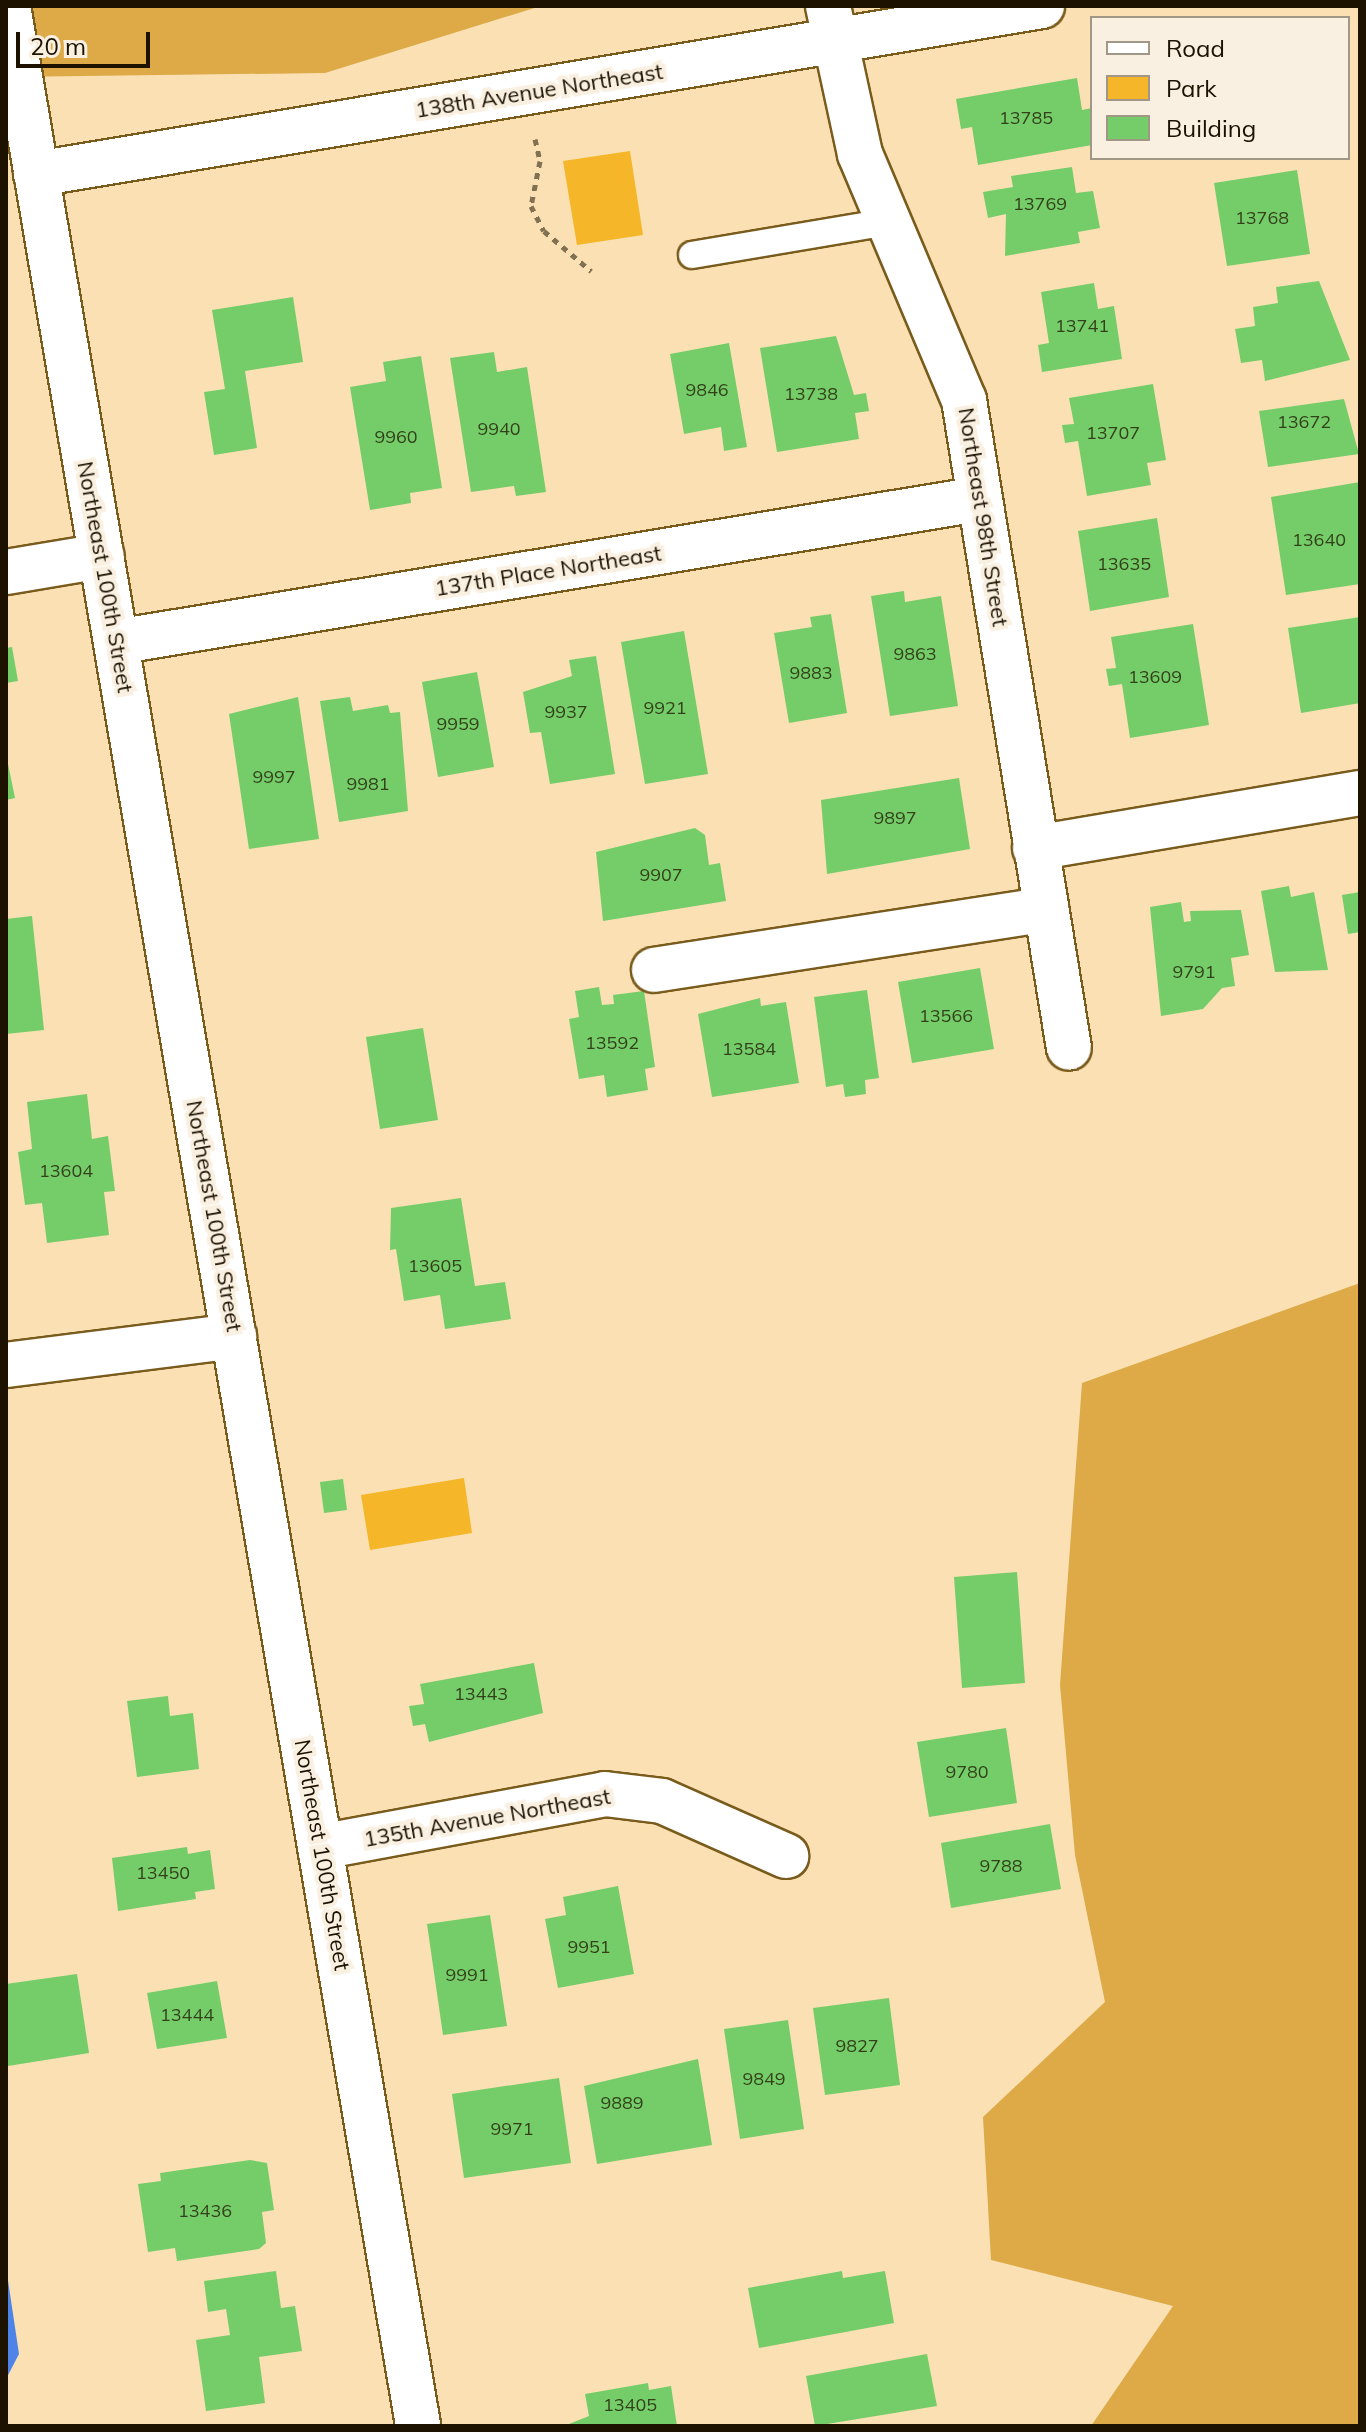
<!DOCTYPE html>
<html>
<head>
<meta charset="utf-8">
<style>
	body { margin:0 }
	#map { position:relative; width:1366px; height:2432px; overflow:hidden; background:#fae0b3; font-family:Mulish,sans-serif }
	div>[style] { position:absolute }
	[style*='--x'] { left:calc(var(--x)*1px); top:calc(var(--y)*1px); width:calc(var(--w)*1px); rotate:calc(var(--a)*1deg) }
	.green>* { inset:0; background:#f5b629 }
	.forest>* { inset:0; background:#ddaa47 }
	.water>* { inset:0; background:#4e84e7 }
	.building>* { inset:0; background:#74cd69 }
	.path>* { height:5px; margin-top:-2.5px; transform-origin:0; background:repeating-linear-gradient(90deg,#827052 0 6px,transparent 0 12px) }
	.roads { filter:drop-shadow(2px 0 #795b1c) drop-shadow(-2px 0 #795b1c) drop-shadow(0 2px #795b1c) drop-shadow(0 -2px #795b1c) }
	.lane>* { height:26px; margin:-13px; padding:0 13px; transform-origin:13px; border-radius:13px; background:#fff }
	.street>* { height:44px; margin:-22px; padding:0 22px; transform-origin:22px; border-radius:22px; background:#fff }
	.secondary>* { height:44px; margin:-22px; padding:0 22px; transform-origin:22px; border-radius:22px; background:#fff }
	span { translate:-50% -50%; white-space:nowrap; text-align:center; line-height:1.15; -webkit-text-stroke:8px #f9f0e1; paint-order:stroke }
	.number-label { font-size:18px; color:#33401a }
	.number-label span { -webkit-text-stroke-width:0 }
	.street-label { font-size:22px; color:#1d1100 }
	.frame { position:absolute; inset:0; border:8px solid #1d1100; pointer-events:none }
	.legend { position:absolute; left:1090px; top:16px; width:260px; height:144px; box-sizing:border-box; background:#f9f0e1; border:2px solid #a19787; margin:0; padding:10px 14px; list-style:none; font-size:24px; color:#1d1100 }
	.legend li { display:flex; align-items:center; gap:16px; height:40px }
	.legend b { width:40px; border:2px solid #a19787 }
	.scale { position:absolute; left:16px; top:32px; width:134px; height:36px; box-sizing:border-box; border:4px solid #1d1100; border-top:0; padding-left:10px; font-size:24px; line-height:28px; white-space:nowrap; color:#1d1100; -webkit-text-stroke:6px #f9f0e1; paint-order:stroke }
</style>
</head>
<body>
<div id="map">
	<div class="green">
		<i style="clip-path:polygon(630px 151px,643px 235px,577px 245px,563px 161px)"></i>
		<i style="clip-path:polygon(464px 1478px,472px 1533px,370px 1550px,361px 1495px)"></i>
	</div>
	<div class="forest">
		<i style="clip-path:polygon(6px 6px,541px 6px,325px 73px,6px 77px)"></i>
		<i style="clip-path:polygon(1360px 1283px,1360px 2426px,1091px 2426px,1173px 2306px,991px 2260px,983px 2117px,1105px 2002px,1075px 1855px,1060px 1685px,1082px 1383px)"></i>
	</div>
	<div class="water">
		<i style="clip-path:polygon(6px 2267px,19px 2354px,6px 2379px)"></i>
	</div>
	<div class="building">
		<i style="clip-path:polygon(1077px 78px,1082px 110px,1092px 108px,1092px 145px,978px 165px,972px 127px,961px 129px,956px 99px)"></i>
		<i style="clip-path:polygon(1072px 167px,1076px 193px,1093px 191px,1100px 228px,1078px 232px,1080px 243px,1005px 256px,1006px 214px,988px 218px,983px 192px,1013px 187px,1011px 176px)"></i>
		<i style="clip-path:polygon(1297px 170px,1310px 254px,1227px 266px,1214px 183px)"></i>
		<i style="clip-path:polygon(1319px 281px,1350px 360px,1265px 381px,1262px 360px,1241px 363px,1235px 329px,1255px 326px,1253px 307px,1278px 303px,1276px 287px)"></i>
		<i style="clip-path:polygon(1094px 283px,1098px 309px,1114px 306px,1122px 359px,1042px 372px,1038px 345px,1049px 343px,1041px 292px)"></i>
		<i style="clip-path:polygon(293px 297px,303px 362px,245px 371px,257px 448px,214px 455px,204px 392px,225px 389px,212px 310px)"></i>
		<i style="clip-path:polygon(836px 336px,854px 395px,866px 393px,869px 411px,855px 413px,859px 439px,777px 452px,760px 348px)"></i>
		<i style="clip-path:polygon(729px 343px,747px 447px,724px 451px,721px 427px,684px 434px,670px 354px)"></i>
		<i style="clip-path:polygon(494px 352px,497px 372px,527px 367px,546px 492px,516px 496px,514px 486px,471px 492px,450px 358px)"></i>
		<i style="clip-path:polygon(421px 356px,442px 488px,410px 493px,411px 503px,370px 510px,350px 387px,386px 381px,383px 362px)"></i>
		<i style="clip-path:polygon(1153px 384px,1166px 460px,1147px 463px,1151px 485px,1087px 496px,1078px 441px,1065px 443px,1062px 425px,1074px 424px,1069px 398px)"></i>
		<i style="clip-path:polygon(1344px 399px,1359px 454px,1268px 467px,1259px 411px)"></i>
		<i style="clip-path:polygon(1360px 482px,1360px 584px,1286px 595px,1271px 497px)"></i>
		<i style="clip-path:polygon(1157px 518px,1169px 597px,1090px 611px,1078px 531px)"></i>
		<i style="clip-path:polygon(904px 591px,905px 602px,941px 596px,958px 706px,890px 716px,871px 596px)"></i>
		<i style="clip-path:polygon(831px 614px,847px 713px,789px 723px,774px 633px,812px 627px,810px 617px)"></i>
		<i style="clip-path:polygon(1360px 617px,1360px 703px,1301px 713px,1288px 628px)"></i>
		<i style="clip-path:polygon(1193px 624px,1209px 725px,1130px 738px,1122px 684px,1109px 686px,1106px 669px,1116px 668px,1111px 637px)"></i>
		<i style="clip-path:polygon(684px 631px,708px 774px,645px 784px,621px 642px)"></i>
		<i style="clip-path:polygon(12px 647px,18px 681px,6px 683px,6px 648px)"></i>
		<i style="clip-path:polygon(596px 656px,615px 774px,550px 784px,541px 732px,530px 733px,523px 692px,572px 676px,569px 660px)"></i>
		<i style="clip-path:polygon(477px 672px,494px 767px,438px 777px,422px 682px)"></i>
		<i style="clip-path:polygon(298px 697px,319px 839px,249px 849px,229px 714px)"></i>
		<i style="clip-path:polygon(350px 697px,353px 711px,388px 705px,390px 713px,400px 712px,408px 811px,339px 822px,320px 701px)"></i>
		<i style="clip-path:polygon(6px 754px,15px 798px,6px 800px)"></i>
		<i style="clip-path:polygon(959px 778px,970px 849px,827px 874px,821px 800px)"></i>
		<i style="clip-path:polygon(695px 828px,705px 835px,709px 865px,720px 863px,726px 901px,603px 921px,596px 852px)"></i>
		<i style="clip-path:polygon(1289px 886px,1291px 897px,1314px 892px,1328px 970px,1275px 972px,1261px 891px)"></i>
		<i style="clip-path:polygon(1360px 892px,1360px 932px,1348px 934px,1342px 895px)"></i>
		<i style="clip-path:polygon(1181px 902px,1184px 922px,1191px 921px,1190px 911px,1241px 910px,1249px 955px,1231px 958px,1235px 986px,1222px 988px,1203px 1009px,1161px 1016px,1150px 907px)"></i>
		<i style="clip-path:polygon(32px 916px,44px 1030px,6px 1034px,6px 919px)"></i>
		<i style="clip-path:polygon(980px 968px,994px 1049px,912px 1063px,898px 982px)"></i>
		<i style="clip-path:polygon(599px 987px,602px 1005px,614px 1004px,613px 995px,644px 991px,655px 1067px,645px 1069px,648px 1090px,607px 1097px,604px 1075px,579px 1079px,569px 1019px,579px 1017px,575px 991px)"></i>
		<i style="clip-path:polygon(867px 990px,879px 1078px,865px 1080px,866px 1094px,845px 1097px,843px 1084px,826px 1087px,814px 997px)"></i>
		<i style="clip-path:polygon(760px 998px,761px 1006px,786px 1002px,799px 1083px,712px 1097px,698px 1014px)"></i>
		<i style="clip-path:polygon(423px 1028px,438px 1120px,380px 1129px,366px 1037px)"></i>
		<i style="clip-path:polygon(87px 1094px,92px 1139px,108px 1136px,115px 1191px,104px 1192px,109px 1235px,47px 1243px,42px 1203px,25px 1205px,18px 1152px,32px 1149px,27px 1102px)"></i>
		<i style="clip-path:polygon(461px 1198px,475px 1286px,505px 1282px,511px 1319px,445px 1329px,440px 1295px,404px 1301px,396px 1249px,390px 1250px,391px 1208px)"></i>
		<i style="clip-path:polygon(343px 1479px,347px 1510px,324px 1513px,320px 1482px)"></i>
		<i style="clip-path:polygon(1017px 1572px,1025px 1683px,962px 1688px,954px 1577px)"></i>
		<i style="clip-path:polygon(534px 1663px,543px 1713px,429px 1742px,425px 1724px,413px 1726px,409px 1706px,424px 1704px,420px 1684px)"></i>
		<i style="clip-path:polygon(168px 1696px,170px 1716px,193px 1713px,199px 1769px,137px 1777px,127px 1701px)"></i>
		<i style="clip-path:polygon(1006px 1728px,1017px 1803px,929px 1817px,917px 1742px)"></i>
		<i style="clip-path:polygon(1050px 1824px,1061px 1889px,951px 1908px,941px 1843px)"></i>
		<i style="clip-path:polygon(187px 1847px,188px 1854px,210px 1850px,215px 1889px,195px 1892px,196px 1899px,118px 1911px,112px 1858px)"></i>
		<i style="clip-path:polygon(618px 1886px,634px 1974px,558px 1988px,545px 1919px,566px 1915px,563px 1897px)"></i>
		<i style="clip-path:polygon(490px 1915px,507px 2026px,443px 2035px,427px 1924px)"></i>
		<i style="clip-path:polygon(77px 1974px,89px 2053px,8px 2066px,6px 1984px)"></i>
		<i style="clip-path:polygon(217px 1981px,227px 2038px,157px 2049px,147px 1993px)"></i>
		<i style="clip-path:polygon(889px 1998px,900px 2085px,825px 2095px,813px 2008px)"></i>
		<i style="clip-path:polygon(788px 2020px,804px 2129px,740px 2139px,724px 2029px)"></i>
		<i style="clip-path:polygon(698px 2059px,712px 2145px,597px 2164px,584px 2086px)"></i>
		<i style="clip-path:polygon(559px 2078px,571px 2163px,464px 2178px,452px 2094px)"></i>
		<i style="clip-path:polygon(250px 2160px,267px 2163px,274px 2210px,262px 2212px,266px 2243px,259px 2249px,177px 2261px,175px 2248px,148px 2252px,138px 2184px,161px 2181px,160px 2173px)"></i>
		<i style="clip-path:polygon(276px 2271px,281px 2308px,295px 2306px,302px 2351px,259px 2357px,265px 2403px,206px 2411px,196px 2340px,230px 2335px,226px 2309px,208px 2312px,204px 2281px)"></i>
		<i style="clip-path:polygon(842px 2271px,843px 2278px,885px 2271px,894px 2323px,759px 2348px,748px 2288px)"></i>
		<i style="clip-path:polygon(927px 2354px,937px 2406px,815px 2426px,806px 2376px)"></i>
		<i style="clip-path:polygon(648px 2383px,649px 2390px,671px 2386px,677px 2426px,564px 2426px,589px 2416px,585px 2394px)"></i>
	</div>
	<div class="path">
		<i style="--x:535;--y:139;--w:23;--a:77"></i>
		<i style="--x:540;--y:161;--w:46;--a:101.3"></i>
		<i style="--x:531;--y:206;--w:28;--a:63"></i>
		<i style="--x:544;--y:231;--w:62;--a:40.4"></i>
	</div>
	<div class="roads">
		<div class="lane">
			<i style="--x:692;--y:255;--w:198;--a:-9.6"></i>
		</div>
		<div class="street">
			<i style="--x:828;--y:6;--w:151;--a:77.8"></i>
			<i style="--x:860;--y:154;--w:267;--a:67.1"></i>
			<i style="--x:964;--y:400;--w:656;--a:80.8"></i>
			<i style="--x:36;--y:174;--w:1020;--a:-9.48"></i>
			<i style="--x:6;--y:572;--w:97;--a:-9.5"></i>
			<i style="--x:116;--y:642;--w:875;--a:-9.41"></i>
			<i style="--x:1035;--y:848;--w:330;--a:-9.6"></i>
			<i style="--x:654;--y:970;--w:397;--a:-8.8"></i>
			<i style="--x:6;--y:1365;--w:230;--a:-7.2"></i>
			<i style="--x:320;--y:1847;--w:290;--a:-10.5"></i>
			<i style="--x:605;--y:1794;--w:57;--a:7"></i>
			<i style="--x:662;--y:1801;--w:136;--a:23.9"></i>
		</div>
		<div class="secondary">
			<i style="--x:8;--y:6;--w:2454;--a:80.38"></i>
		</div>
	</div>
	<div class="number-label">
		<span style="left:1026px;top:118px">13785</span>
		<span style="left:1040px;top:204px">13769</span>
		<span style="left:1262px;top:218px">13768</span>
		<span style="left:1082px;top:326px">13741</span>
		<span style="left:707px;top:390px">9846</span>
		<span style="left:811px;top:394px">13738</span>
		<span style="left:1304px;top:422px">13672</span>
		<span style="left:499px;top:429px">9940</span>
		<span style="left:1113px;top:433px">13707</span>
		<span style="left:396px;top:437px">9960</span>
		<span style="left:1319px;top:540px">13640</span>
		<span style="left:1124px;top:564px">13635</span>
		<span style="left:915px;top:654px">9863</span>
		<span style="left:811px;top:673px">9883</span>
		<span style="left:1155px;top:677px">13609</span>
		<span style="left:665px;top:708px">9921</span>
		<span style="left:566px;top:712px">9937</span>
		<span style="left:458px;top:724px">9959</span>
		<span style="left:274px;top:777px">9997</span>
		<span style="left:368px;top:784px">9981</span>
		<span style="left:895px;top:818px">9897</span>
		<span style="left:661px;top:875px">9907</span>
		<span style="left:1194px;top:972px">9791</span>
		<span style="left:946px;top:1016px">13566</span>
		<span style="left:612px;top:1043px">13592</span>
		<span style="left:749px;top:1049px">13584</span>
		<span style="left:66px;top:1171px">13604</span>
		<span style="left:435px;top:1266px">13605</span>
		<span style="left:481px;top:1694px">13443</span>
		<span style="left:967px;top:1772px">9780</span>
		<span style="left:1001px;top:1866px">9788</span>
		<span style="left:163px;top:1873px">13450</span>
		<span style="left:589px;top:1947px">9951</span>
		<span style="left:467px;top:1975px">9991</span>
		<span style="left:187px;top:2015px">13444</span>
		<span style="left:857px;top:2046px">9827</span>
		<span style="left:764px;top:2079px">9849</span>
		<span style="left:622px;top:2103px">9889</span>
		<span style="left:512px;top:2129px">9971</span>
		<span style="left:205px;top:2211px">13436</span>
		<span style="left:630px;top:2405px">13405</span>
	</div>
	<div class="street-label">
		<span style="left:539px;top:91px;rotate:-9deg">138th Avenue Northeast</span>
		<span style="left:983px;top:517px;rotate:81deg">Northeast 98th Street</span>
		<span style="left:548px;top:571px;rotate:-9deg">137th Place Northeast</span>
		<span style="left:105px;top:577px;rotate:80deg">Northeast 100th Street</span>
		<span style="left:214px;top:1216px;rotate:80deg">Northeast 100th Street</span>
		<span style="left:487px;top:1818px;rotate:-10deg">135th Avenue Northeast</span>
		<span style="left:322px;top:1855px;rotate:80deg">Northeast 100th Street</span>
	</div>
	<div class="frame"></div>
	<ul class="legend">
	<li><b style="height:10px;background:#fff"></b>Road</li>
	<li><b style="height:22px;background:#f5b629"></b>Park</li>
	<li><b style="height:22px;background:#74cd69"></b>Building</li>
	</ul>
	<div class="scale">20 m</div>
</div>
</body>
</html>
